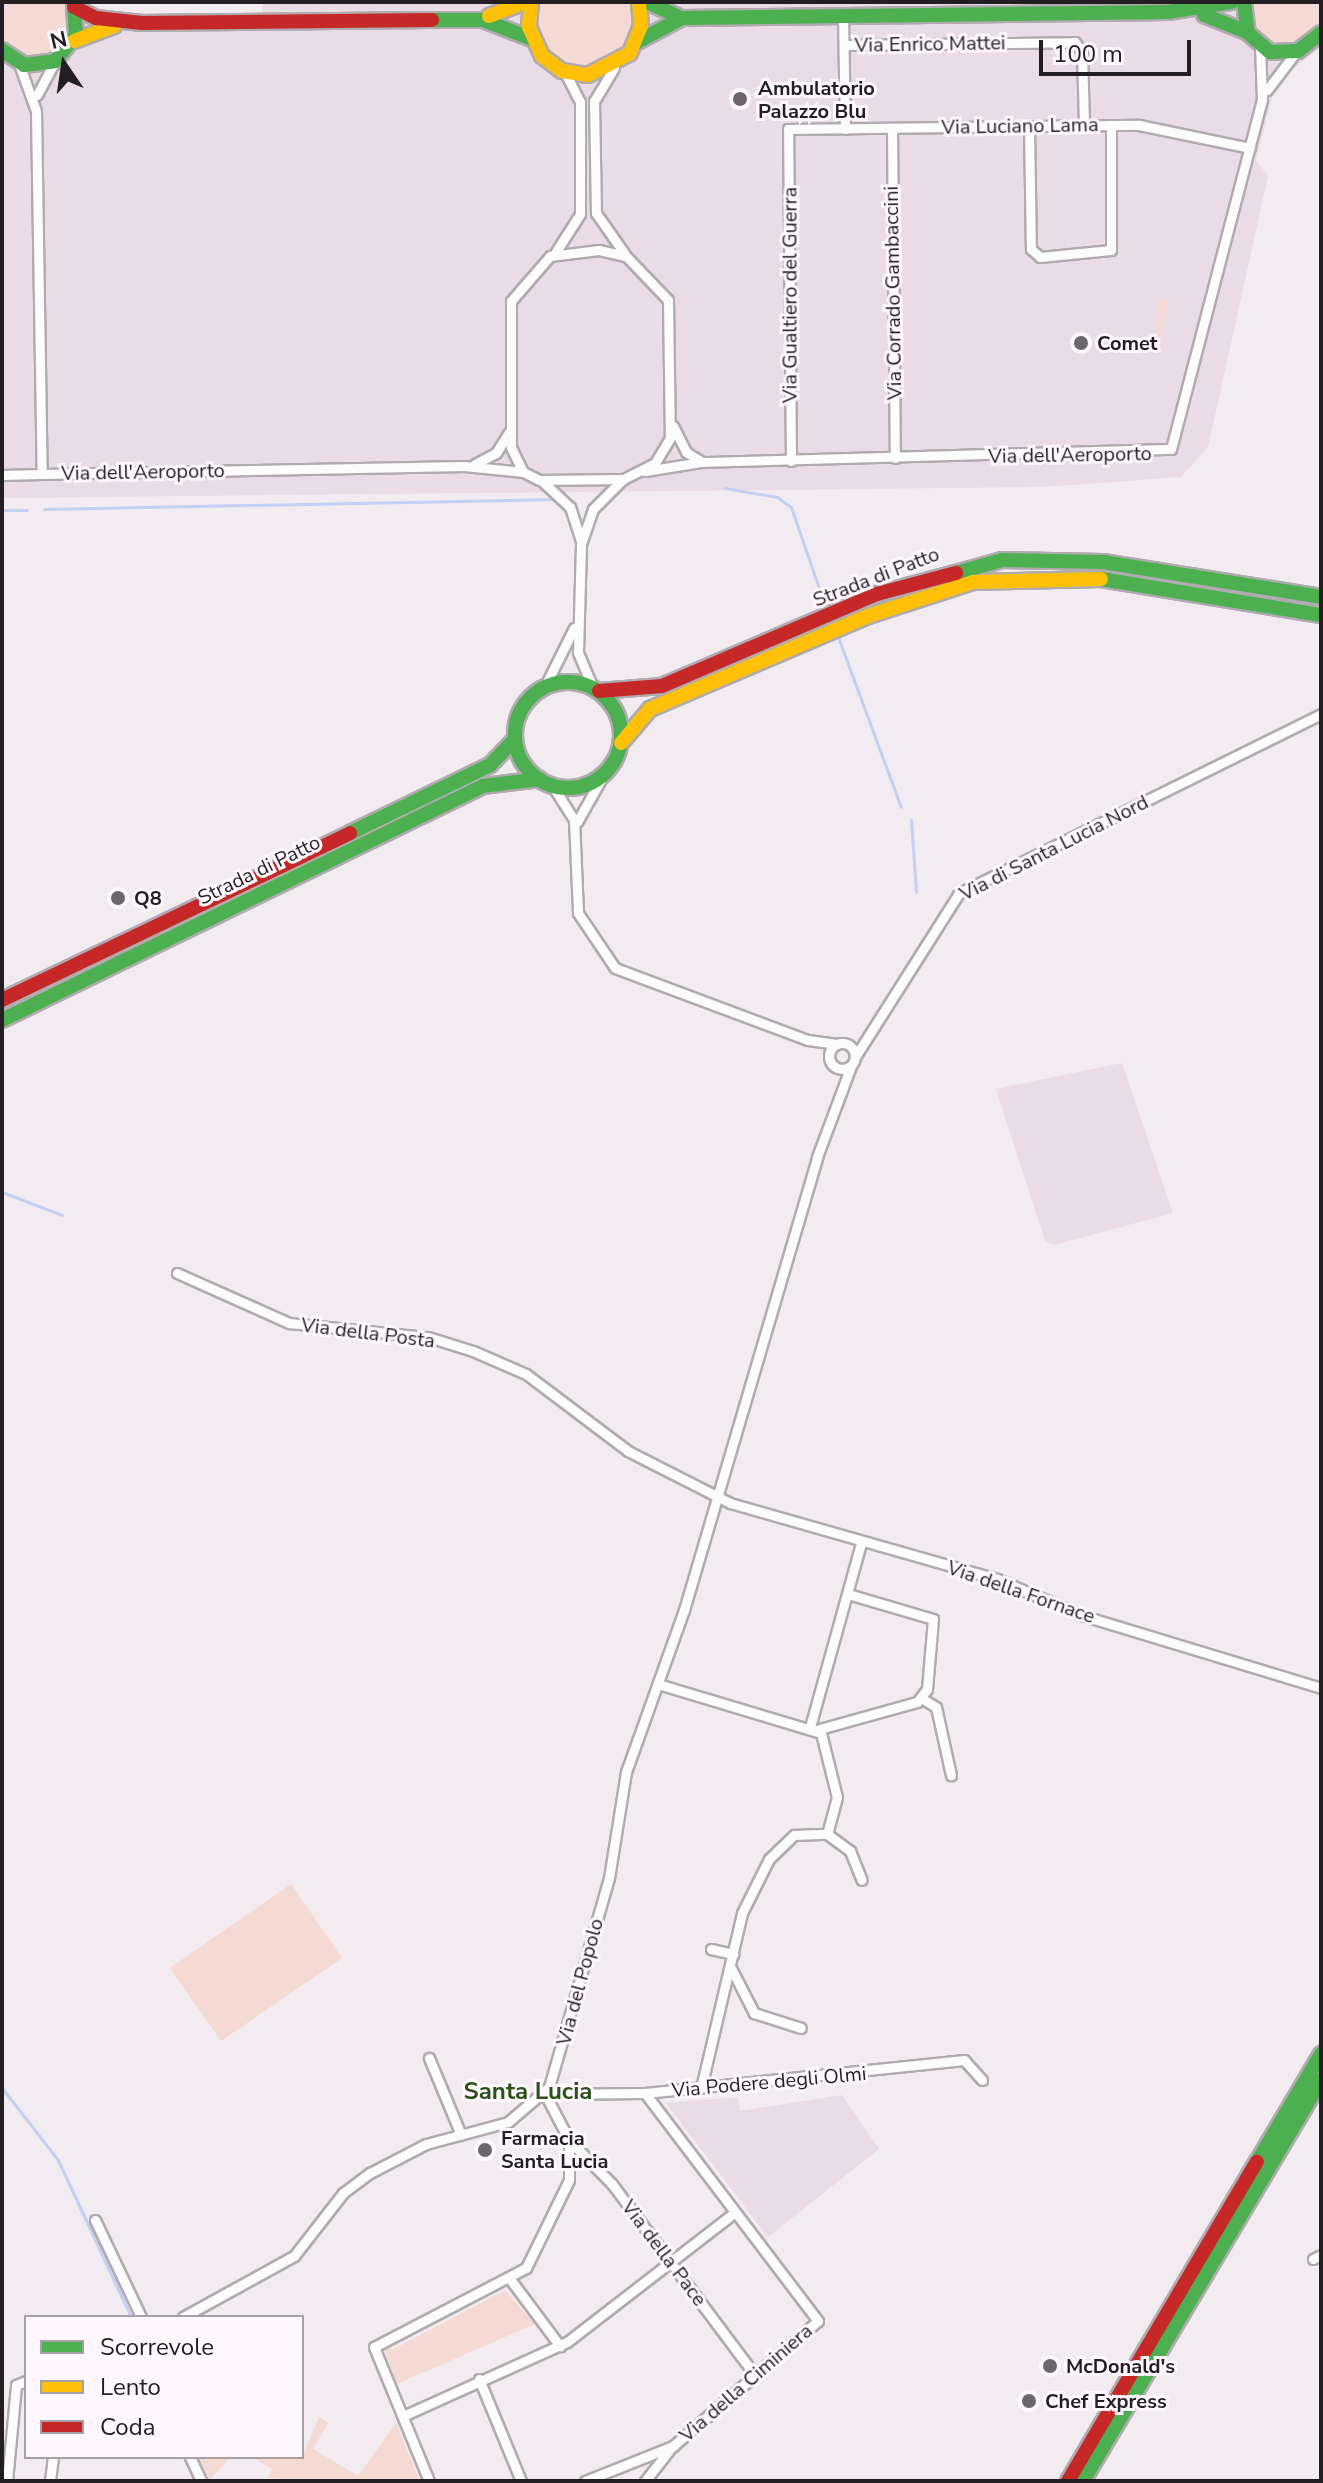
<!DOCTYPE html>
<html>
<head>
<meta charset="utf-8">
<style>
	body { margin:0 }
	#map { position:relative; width:1323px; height:2483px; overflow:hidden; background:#f2ebf0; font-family:"Nunito Sans",sans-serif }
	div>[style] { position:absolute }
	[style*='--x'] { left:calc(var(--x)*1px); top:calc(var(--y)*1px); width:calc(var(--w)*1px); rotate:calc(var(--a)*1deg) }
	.built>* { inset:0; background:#eadce6 }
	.green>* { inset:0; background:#f5d9d3 }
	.stream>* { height:3px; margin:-1.5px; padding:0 1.5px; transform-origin:1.5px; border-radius:1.5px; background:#c4cff4 }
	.roads { filter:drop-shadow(2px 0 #b0abaf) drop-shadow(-2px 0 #b0abaf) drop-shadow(0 2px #b0abaf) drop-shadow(0 -2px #b0abaf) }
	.street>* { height:9px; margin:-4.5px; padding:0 4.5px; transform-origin:4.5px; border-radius:4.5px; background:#fdfcfd }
	.street>.ring { margin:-4.5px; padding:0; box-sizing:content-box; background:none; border:9px solid #fdfcfd; border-radius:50% }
	.fast>* { height:14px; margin:-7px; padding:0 7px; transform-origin:7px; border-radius:7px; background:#4caf50 }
	.fast>.ring { margin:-7px; padding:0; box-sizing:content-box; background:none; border:14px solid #4caf50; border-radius:50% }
	.slow>* { height:14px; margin:-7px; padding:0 7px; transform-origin:7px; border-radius:7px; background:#ffc107 }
	.jam>* { height:14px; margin:-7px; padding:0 7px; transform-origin:7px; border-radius:7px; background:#c62828 }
	.dots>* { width:22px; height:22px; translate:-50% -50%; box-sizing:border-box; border:4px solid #fff7fd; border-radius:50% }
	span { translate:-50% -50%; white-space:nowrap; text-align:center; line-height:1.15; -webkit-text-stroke:6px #fff7fd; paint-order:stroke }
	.street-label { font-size:20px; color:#231e21 }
	.poi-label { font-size:20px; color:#231e21; font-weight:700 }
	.left { translate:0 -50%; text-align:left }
	.quarter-label { font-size:24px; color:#285217; font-weight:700 }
	.frame { position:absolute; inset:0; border:4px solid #231e21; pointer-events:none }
	.legend { position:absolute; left:24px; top:2315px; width:280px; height:144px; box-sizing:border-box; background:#fff7fd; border:2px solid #a7a0a5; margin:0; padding:10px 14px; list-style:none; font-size:24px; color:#231e21 }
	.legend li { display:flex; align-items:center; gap:16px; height:40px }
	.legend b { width:40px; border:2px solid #a7a0a5 }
	.north { position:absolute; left:24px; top:24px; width:80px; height:80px; -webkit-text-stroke:6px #fff7fd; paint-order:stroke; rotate:347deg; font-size:22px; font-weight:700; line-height:32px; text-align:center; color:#231e21 }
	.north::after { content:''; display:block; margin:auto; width:28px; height:36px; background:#231e21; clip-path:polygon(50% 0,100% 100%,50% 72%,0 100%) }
	.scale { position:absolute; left:1039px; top:40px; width:152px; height:36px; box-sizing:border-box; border:4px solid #231e21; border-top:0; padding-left:10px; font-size:24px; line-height:28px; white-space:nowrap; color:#231e21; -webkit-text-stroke:6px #fff7fd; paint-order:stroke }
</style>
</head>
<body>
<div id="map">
	<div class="built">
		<i style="clip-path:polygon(2px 2px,83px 2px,111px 13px,263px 13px,263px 2px,1321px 2px,1321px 47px,1276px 82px,1256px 160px,1268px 176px,1208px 447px,1181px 477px,1044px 487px,2px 498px)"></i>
		<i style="clip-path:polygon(1122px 1063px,1173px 1213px,1054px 1245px,1045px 1241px,996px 1089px)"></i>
		<i style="clip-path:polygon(842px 2095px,879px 2149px,768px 2237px,666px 2103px,738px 2097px,740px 2111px)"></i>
	</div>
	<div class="green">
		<i style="clip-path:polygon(7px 2px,65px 2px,71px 33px,50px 57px,29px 60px,3px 41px)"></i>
		<i style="clip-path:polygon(537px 2px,633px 2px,634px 31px,618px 57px,591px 69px,561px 64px,535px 29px)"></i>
		<i style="clip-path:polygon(1249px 2px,1317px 2px,1316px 26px,1298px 45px,1267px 44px,1255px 34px)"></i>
		<i style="clip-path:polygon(1158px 300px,1169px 301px,1158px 347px)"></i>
		<i style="clip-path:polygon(291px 1884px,342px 1958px,221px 2041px,170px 1968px)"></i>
		<i style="clip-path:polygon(505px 2290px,535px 2324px,397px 2384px,384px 2347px,394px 2349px)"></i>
		<i style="clip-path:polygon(319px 2417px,328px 2423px,313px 2449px,358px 2476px,396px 2423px,420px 2481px,268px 2478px,272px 2469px,252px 2457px,302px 2457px)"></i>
		<i style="clip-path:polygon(197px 2457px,230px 2457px,209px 2481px)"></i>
	</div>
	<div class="stream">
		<i style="--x:725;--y:488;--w:53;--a:9.8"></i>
		<i style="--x:777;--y:497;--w:17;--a:36"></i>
		<i style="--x:791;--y:507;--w:105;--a:71"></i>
		<i style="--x:44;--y:509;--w:513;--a:-1.12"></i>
		<i style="--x:2;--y:510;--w:25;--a:0"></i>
		<i style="--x:838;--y:637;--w:181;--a:69.7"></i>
		<i style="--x:911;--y:820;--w:72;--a:86"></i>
		<i style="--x:2;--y:1192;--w:64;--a:21"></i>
		<i style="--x:2;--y:2088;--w:91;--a:52.1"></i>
		<i style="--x:58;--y:2160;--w:173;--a:65.1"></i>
	</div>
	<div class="roads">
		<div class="street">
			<i style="--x:843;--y:16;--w:113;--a:89"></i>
			<i style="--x:844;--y:45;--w:231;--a:-0.7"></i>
			<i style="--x:1075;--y:42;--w:12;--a:55"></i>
			<i style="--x:1082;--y:52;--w:73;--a:88.4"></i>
			<i style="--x:19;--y:64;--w:50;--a:70.1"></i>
			<i style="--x:36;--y:111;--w:363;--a:89.1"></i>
			<i style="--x:42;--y:474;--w:422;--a:-1.1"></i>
			<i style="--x:464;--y:466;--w:59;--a:5.8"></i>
			<i style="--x:614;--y:68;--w:39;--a:121"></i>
			<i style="--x:594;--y:101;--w:112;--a:89"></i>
			<i style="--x:596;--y:213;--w:49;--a:55"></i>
			<i style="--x:1267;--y:90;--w:48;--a:-52.7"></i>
			<i style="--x:37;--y:95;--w:38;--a:-62"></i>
			<i style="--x:1029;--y:126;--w:123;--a:89.1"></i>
			<i style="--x:1031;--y:249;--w:12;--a:42"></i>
			<i style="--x:1040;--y:257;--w:71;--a:-5.6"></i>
			<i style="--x:1111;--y:250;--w:125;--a:-90"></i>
			<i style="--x:892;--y:128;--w:330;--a:89.5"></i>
			<i style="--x:599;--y:250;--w:28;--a:13"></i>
			<i style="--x:626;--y:256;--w:61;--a:46.3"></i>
			<i style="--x:668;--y:300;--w:138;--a:89.2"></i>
			<i style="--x:670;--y:438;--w:29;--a:121"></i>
			<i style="--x:655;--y:463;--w:36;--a:153"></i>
			<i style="--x:623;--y:479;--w:84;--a:179.3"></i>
			<i style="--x:539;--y:480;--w:18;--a:-153"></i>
			<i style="--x:523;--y:472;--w:28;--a:-116"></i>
			<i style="--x:511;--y:447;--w:146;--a:-90"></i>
			<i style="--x:511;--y:301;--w:60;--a:-49.1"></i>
			<i style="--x:550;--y:256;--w:49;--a:-7"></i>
			<i style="--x:555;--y:253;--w:46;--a:-57.3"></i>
			<i style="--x:580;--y:214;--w:112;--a:-90"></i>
			<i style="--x:580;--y:102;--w:33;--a:-117"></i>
			<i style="--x:673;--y:426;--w:29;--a:63"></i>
			<i style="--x:686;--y:452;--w:19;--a:32"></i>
			<i style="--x:791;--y:461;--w:332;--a:-90.5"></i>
			<i style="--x:788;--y:129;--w:351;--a:-0.7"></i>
			<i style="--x:1139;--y:125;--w:113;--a:11.7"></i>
			<i style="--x:475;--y:464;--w:24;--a:-28"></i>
			<i style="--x:496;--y:453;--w:25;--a:-58"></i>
			<i style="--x:645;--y:471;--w:58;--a:-9"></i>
			<i style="--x:702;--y:462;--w:469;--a:-1.6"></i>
			<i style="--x:1171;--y:449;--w:361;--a:-75.4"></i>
			<i style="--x:1262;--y:100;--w:54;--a:-92.1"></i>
			<i style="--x:2;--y:475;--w:40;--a:-1.4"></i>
			<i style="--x:543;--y:482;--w:37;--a:43"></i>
			<i style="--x:570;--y:507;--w:36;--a:72"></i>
			<i style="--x:544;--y:688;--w:67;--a:-63.4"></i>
			<i style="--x:593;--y:688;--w:39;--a:-113"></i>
			<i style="--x:578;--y:652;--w:108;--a:-88.4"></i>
			<i style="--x:581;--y:544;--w:37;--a:-71"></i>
			<i style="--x:593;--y:509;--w:42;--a:-45"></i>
			<i style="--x:552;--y:785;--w:41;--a:57.8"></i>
			<i style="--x:574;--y:820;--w:93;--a:87.5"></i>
			<i style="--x:578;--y:913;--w:66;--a:56.1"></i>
			<i style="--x:615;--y:968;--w:206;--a:20.5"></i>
			<i style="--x:808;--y:1040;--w:29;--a:8"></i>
			<i style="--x:577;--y:822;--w:55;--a:-60.6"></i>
			<i class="ring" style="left:829px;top:1043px;width:17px;height:17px"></i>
			<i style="--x:855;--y:1057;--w:194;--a:-57.6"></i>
			<i style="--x:959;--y:893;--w:404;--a:-26.3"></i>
			<i style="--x:177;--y:1273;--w:123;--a:24.1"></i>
			<i style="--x:289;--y:1323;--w:140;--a:5.8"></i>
			<i style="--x:428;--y:1337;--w:47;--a:17.3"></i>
			<i style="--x:473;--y:1351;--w:58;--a:23.5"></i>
			<i style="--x:526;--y:1374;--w:128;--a:37"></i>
			<i style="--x:628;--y:1451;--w:114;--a:27"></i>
			<i style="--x:730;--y:1503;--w:278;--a:15.9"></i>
			<i style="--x:997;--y:1579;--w:91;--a:23.2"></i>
			<i style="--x:1081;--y:1615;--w:251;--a:16.9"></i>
			<i style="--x:658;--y:1684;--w:170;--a:16.7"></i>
			<i style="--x:821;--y:1733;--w:66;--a:76"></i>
			<i style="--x:837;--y:1797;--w:38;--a:105"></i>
			<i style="--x:923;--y:1699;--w:15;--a:32"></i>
			<i style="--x:936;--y:1707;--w:70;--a:77.6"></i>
			<i style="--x:810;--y:1727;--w:191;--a:-74.5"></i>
			<i style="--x:816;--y:1730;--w:105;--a:-15.5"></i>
			<i style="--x:917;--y:1702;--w:16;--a:-52"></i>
			<i style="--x:927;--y:1689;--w:70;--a:-85.1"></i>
			<i style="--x:933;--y:1619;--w:89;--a:-163.6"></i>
			<i style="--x:711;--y:1949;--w:23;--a:13"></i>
			<i style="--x:731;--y:1968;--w:51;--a:62.9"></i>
			<i style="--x:754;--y:2013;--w:49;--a:17.7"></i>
			<i style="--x:429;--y:2058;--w:83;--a:67.4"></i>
			<i style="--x:701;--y:2088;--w:180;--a:-76.8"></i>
			<i style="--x:742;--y:1913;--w:60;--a:-63.4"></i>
			<i style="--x:769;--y:1859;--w:35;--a:-44"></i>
			<i style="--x:794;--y:1835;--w:33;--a:-2"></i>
			<i style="--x:827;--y:1834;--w:29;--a:36"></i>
			<i style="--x:850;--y:1851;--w:31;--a:68"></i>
			<i style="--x:545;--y:2094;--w:100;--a:-0.6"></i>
			<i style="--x:645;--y:2093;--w:321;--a:-5.9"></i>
			<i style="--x:964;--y:2060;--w:27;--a:48"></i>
			<i style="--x:545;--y:2094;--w:52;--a:62.4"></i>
			<i style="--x:569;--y:2140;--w:62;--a:45.7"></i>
			<i style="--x:612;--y:2184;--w:239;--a:53.2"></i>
			<i style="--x:95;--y:2220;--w:107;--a:64.6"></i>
			<i style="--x:1313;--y:2259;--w:9;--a:-27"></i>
			<i style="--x:510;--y:2279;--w:84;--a:53.3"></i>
			<i style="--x:183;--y:2317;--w:127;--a:-28.8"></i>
			<i style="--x:294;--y:2256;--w:80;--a:-52.1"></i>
			<i style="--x:343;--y:2193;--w:34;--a:-37"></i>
			<i style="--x:370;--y:2173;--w:63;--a:-27.4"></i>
			<i style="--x:426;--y:2144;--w:85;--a:-15"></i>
			<i style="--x:508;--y:2122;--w:54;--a:-40.5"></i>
			<i style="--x:549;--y:2087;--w:217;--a:-74"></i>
			<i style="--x:609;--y:1878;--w:107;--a:-80.9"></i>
			<i style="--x:626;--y:1772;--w:172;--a:-70.3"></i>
			<i style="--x:684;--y:1610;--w:472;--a:-73.6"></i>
			<i style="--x:817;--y:1157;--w:97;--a:-69.5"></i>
			<i style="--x:479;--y:2379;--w:110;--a:67.6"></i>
			<i style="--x:403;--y:2416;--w:180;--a:-24.3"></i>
			<i style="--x:567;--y:2342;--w:212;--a:-37.7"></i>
			<i style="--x:190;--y:2457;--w:26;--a:65"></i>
			<i style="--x:7;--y:2481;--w:96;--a:-84.6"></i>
			<i style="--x:16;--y:2385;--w:11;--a:-22"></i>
			<i style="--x:50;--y:2481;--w:24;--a:-83"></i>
			<i style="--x:429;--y:2481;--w:145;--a:-112.3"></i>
			<i style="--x:374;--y:2347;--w:171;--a:-27.5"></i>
			<i style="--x:526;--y:2268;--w:98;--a:-64"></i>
			<i style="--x:569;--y:2180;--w:40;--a:-90"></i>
			<i style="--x:585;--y:2481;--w:95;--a:-21.7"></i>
			<i style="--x:673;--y:2446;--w:191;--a:-40.8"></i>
			<i style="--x:818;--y:2321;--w:286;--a:-127.2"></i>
			<i style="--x:645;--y:2481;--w:41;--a:-52"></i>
		</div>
		<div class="fast">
			<i style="--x:647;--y:2;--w:38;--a:25"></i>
			<i style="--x:1244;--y:2;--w:31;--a:83"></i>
			<i style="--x:1248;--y:33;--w:29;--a:41"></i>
			<i style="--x:1270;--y:52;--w:28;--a:-2"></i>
			<i style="--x:1298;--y:51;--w:29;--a:-38"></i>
			<i style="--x:1204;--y:15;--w:46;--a:21.6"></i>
			<i style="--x:432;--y:20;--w:51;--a:0"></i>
			<i style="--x:483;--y:20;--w:53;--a:21.2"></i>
			<i style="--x:637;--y:42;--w:51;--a:-28.1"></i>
			<i style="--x:682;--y:18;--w:486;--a:-0.7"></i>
			<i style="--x:1168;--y:12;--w:65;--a:-8.9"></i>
			<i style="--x:2;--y:50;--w:27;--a:34"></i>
			<i style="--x:24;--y:65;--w:31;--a:-7"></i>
			<i style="--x:55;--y:61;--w:33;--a:-51"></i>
			<i style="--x:76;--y:35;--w:29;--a:-94"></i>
			<i style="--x:956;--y:573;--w:48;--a:-15.8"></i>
			<i style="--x:1002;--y:560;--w:101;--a:1.1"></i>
			<i style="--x:1103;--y:562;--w:221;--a:9.1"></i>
			<i style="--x:1101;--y:579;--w:223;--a:9.3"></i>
			<i class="ring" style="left:515px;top:682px;width:92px;height:92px"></i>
			<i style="--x:350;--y:833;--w:156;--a:-25.9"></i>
			<i style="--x:490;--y:765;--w:36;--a:-46"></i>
			<i style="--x:2;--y:1020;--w:535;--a:-25.94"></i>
			<i style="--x:483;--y:786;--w:57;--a:-7"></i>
			<i style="--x:1257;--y:2162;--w:126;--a:-59.3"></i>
			<i style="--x:1083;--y:2481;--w:466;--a:-59.3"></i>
		</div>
		<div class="slow">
			<i style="--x:531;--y:2;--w:25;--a:95"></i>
			<i style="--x:529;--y:27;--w:32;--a:66"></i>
			<i style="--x:542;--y:56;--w:25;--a:37"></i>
			<i style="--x:562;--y:71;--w:26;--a:9"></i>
			<i style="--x:588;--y:75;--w:47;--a:-27.6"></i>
			<i style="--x:630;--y:53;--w:29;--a:-68"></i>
			<i style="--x:641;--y:26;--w:24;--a:-95"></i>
			<i style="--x:489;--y:16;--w:39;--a:-21"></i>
			<i style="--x:74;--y:41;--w:43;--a:-20.6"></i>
			<i style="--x:621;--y:743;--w:45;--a:-49.5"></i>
			<i style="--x:650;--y:709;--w:237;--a:-23.1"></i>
			<i style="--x:868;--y:616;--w:110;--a:-17.9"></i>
			<i style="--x:973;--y:582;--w:128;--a:-1.3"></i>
		</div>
		<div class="jam">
			<i style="--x:74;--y:7;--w:25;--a:27"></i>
			<i style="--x:96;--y:18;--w:46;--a:6.2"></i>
			<i style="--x:142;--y:23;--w:290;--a:-0.6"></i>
			<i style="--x:599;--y:691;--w:63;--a:-4.5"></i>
			<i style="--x:662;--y:686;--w:234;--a:-23.2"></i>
			<i style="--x:877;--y:594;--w:82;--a:-14.9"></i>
			<i style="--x:2;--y:1000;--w:386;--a:-25.6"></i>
			<i style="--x:1068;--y:2481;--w:371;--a:-59.4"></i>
		</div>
	</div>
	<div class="dots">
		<i style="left:740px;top:99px;background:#6b6669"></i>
		<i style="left:1081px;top:343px;background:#6b6669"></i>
		<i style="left:118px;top:898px;background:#6b6669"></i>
		<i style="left:485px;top:2150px;background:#6b6669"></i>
		<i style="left:1050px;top:2366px;background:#6b6669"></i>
		<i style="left:1029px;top:2401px;background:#6b6669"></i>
	</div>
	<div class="street-label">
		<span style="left:930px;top:44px;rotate:-1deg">Via Enrico Mattei</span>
		<span style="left:1020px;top:126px;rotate:-1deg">Via Luciano Lama</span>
		<span style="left:893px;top:293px;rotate:-91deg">Via Corrado Gambaccini</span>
		<span style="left:790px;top:295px;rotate:-90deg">Via Gualtiero del Guerra</span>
		<span style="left:1070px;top:455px;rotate:-1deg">Via dell'Aeroporto</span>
		<span style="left:143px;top:472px;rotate:-1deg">Via dell'Aeroporto</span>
		<span style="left:876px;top:577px;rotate:-21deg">Strada di Patto</span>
		<span style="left:1054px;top:848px;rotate:-27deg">Via di Santa Lucia Nord</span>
		<span style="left:259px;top:870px;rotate:-26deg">Strada di Patto</span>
		<span style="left:368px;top:1333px;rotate:7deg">Via della Posta</span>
		<span style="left:1021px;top:1592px;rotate:19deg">Via della Fornace</span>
		<span style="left:580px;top:1982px;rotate:-75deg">Via del Popolo</span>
		<span style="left:769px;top:2082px;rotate:-5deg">Via Podere degli Olmi</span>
		<span style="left:664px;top:2253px;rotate:53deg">Via della Pace</span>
		<span style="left:746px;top:2383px;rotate:-41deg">Via della Ciminiera</span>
	</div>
	<div class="poi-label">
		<span class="left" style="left:758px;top:100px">Ambulatorio<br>Palazzo Blu</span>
		<span class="left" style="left:1097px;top:343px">Comet</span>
		<span class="left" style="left:134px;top:898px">Q8</span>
		<span class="left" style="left:501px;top:2150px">Farmacia<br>Santa Lucia</span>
		<span class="left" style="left:1066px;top:2366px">McDonald's</span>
		<span class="left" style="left:1045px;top:2401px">Chef Express</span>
	</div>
	<div class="quarter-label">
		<span style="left:528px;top:2092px">Santa Lucia</span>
	</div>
	<div class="frame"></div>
	<ul class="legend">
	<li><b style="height:10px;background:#4caf50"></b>Scorrevole</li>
	<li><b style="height:10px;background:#ffc107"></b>Lento</li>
	<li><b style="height:10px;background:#c62828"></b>Coda</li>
	</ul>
	<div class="north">N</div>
	<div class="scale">100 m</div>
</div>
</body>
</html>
